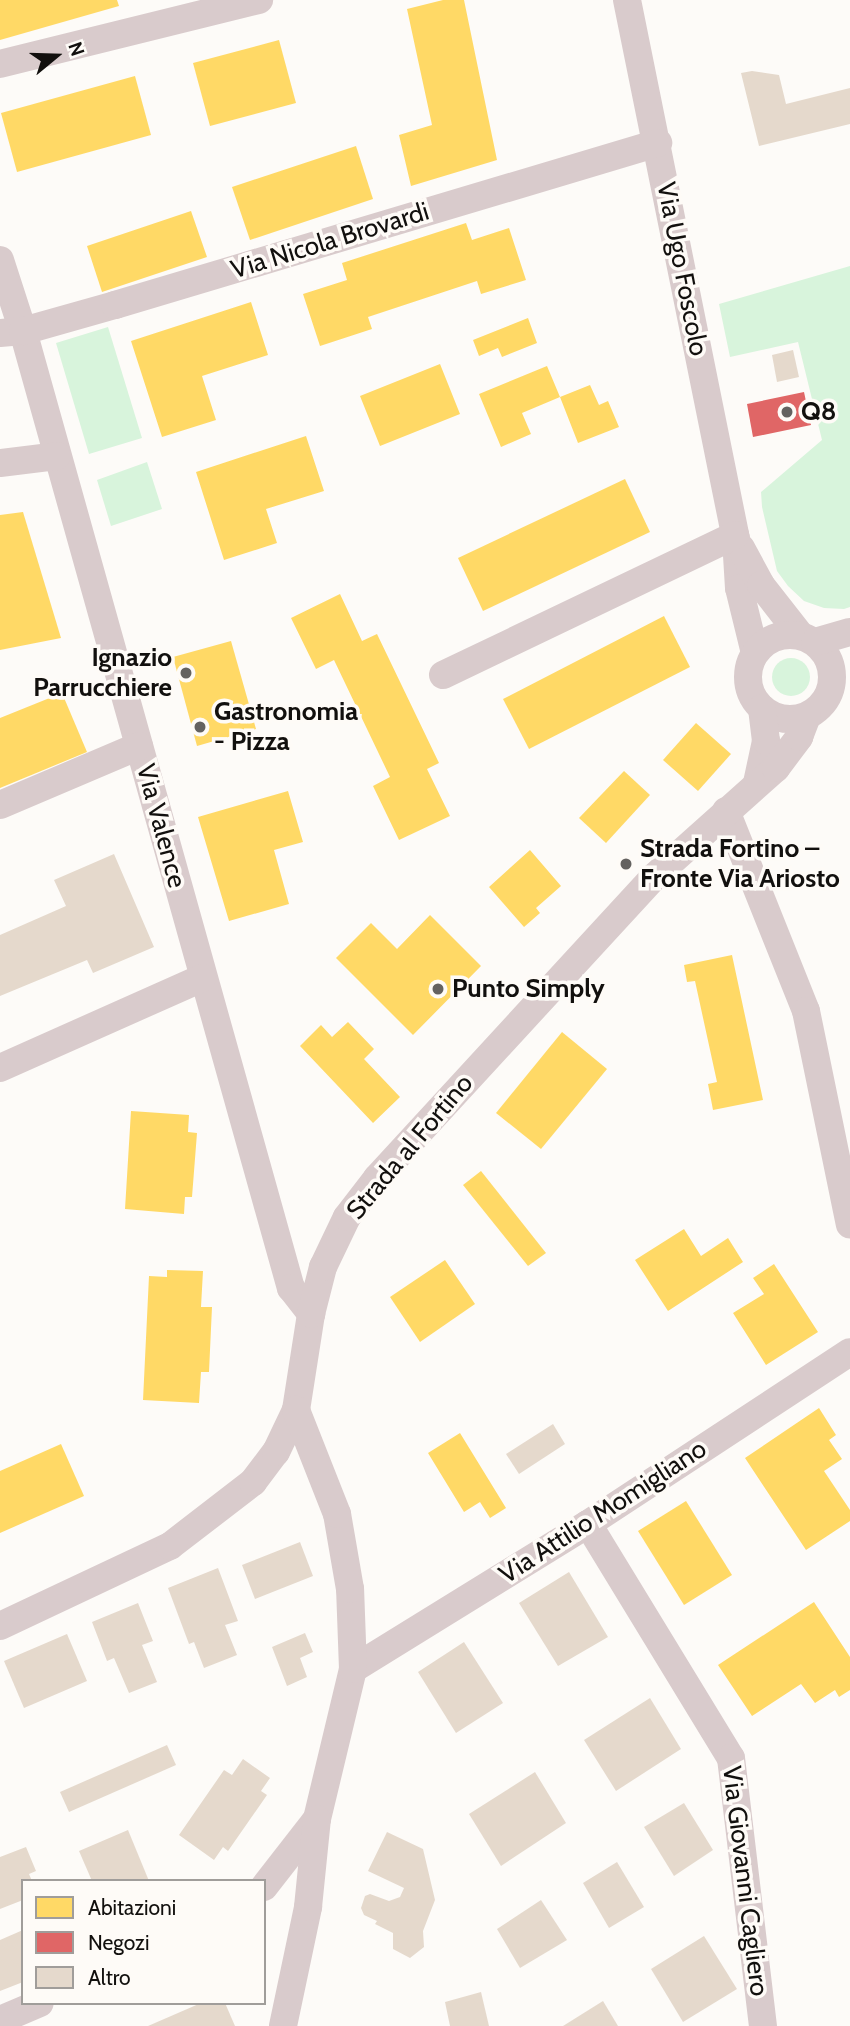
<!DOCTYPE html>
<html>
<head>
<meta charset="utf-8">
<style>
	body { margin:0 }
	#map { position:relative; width:850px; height:2026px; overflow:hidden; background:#fdfbf8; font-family:Cabin,sans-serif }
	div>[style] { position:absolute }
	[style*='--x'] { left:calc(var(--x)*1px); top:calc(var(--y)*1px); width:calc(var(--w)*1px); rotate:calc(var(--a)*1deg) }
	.green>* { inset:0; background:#d8f4dc }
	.round { border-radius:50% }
	.homes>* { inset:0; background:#ffd966 }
	.shops>* { inset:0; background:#e06666 }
	.building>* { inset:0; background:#e5d9cc }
	.minor>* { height:28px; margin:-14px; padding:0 14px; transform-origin:14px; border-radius:14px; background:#d9cbcc }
	.minor>.ring { margin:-14px; padding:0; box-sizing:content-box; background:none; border:28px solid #d9cbcc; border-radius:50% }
	.dots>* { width:19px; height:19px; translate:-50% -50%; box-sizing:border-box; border:4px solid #fefbf7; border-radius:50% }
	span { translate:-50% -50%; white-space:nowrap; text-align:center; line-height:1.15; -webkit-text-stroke:7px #fefbf7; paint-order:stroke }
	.street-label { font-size:26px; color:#12100e }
	.poi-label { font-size:26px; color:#12100e; font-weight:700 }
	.left { translate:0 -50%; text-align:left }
	.right { translate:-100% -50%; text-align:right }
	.legend { position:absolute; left:21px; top:1879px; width:245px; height:126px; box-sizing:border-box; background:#fefbf7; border:2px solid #a09d9a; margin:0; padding:9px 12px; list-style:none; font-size:21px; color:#12100e }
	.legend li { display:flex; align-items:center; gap:14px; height:35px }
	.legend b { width:35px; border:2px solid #a09d9a }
	.north { position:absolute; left:21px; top:21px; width:70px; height:70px; -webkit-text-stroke:5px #fefbf7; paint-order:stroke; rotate:71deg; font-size:19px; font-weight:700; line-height:28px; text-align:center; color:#12100e }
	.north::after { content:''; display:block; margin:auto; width:24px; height:32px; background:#12100e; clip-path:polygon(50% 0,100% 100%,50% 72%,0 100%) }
</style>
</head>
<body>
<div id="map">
	<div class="green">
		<i style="clip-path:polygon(850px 266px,850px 607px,844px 609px,824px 608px,804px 601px,788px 586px,777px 571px,762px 507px,761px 492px,822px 440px,798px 342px,730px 357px,719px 304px)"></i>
		<i style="clip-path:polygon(108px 327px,142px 438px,89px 454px,56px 343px)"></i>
		<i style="clip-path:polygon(147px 462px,162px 509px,111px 526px,97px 480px)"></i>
		<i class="round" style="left:772px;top:658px;width:38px;height:38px"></i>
	</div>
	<div class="homes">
		<i style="clip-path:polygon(0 0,117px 0,119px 6px,0 40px)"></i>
		<i style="clip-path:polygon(443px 0,464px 0,497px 160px,411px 186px,399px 135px,432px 125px,407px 9px)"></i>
		<i style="clip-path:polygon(279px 40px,296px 103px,210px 126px,193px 63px)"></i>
		<i style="clip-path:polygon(135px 76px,151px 135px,17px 172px,1px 113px)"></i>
		<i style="clip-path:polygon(356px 146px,373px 199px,250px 240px,232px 187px)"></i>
		<i style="clip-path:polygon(191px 211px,207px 257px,102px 292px,87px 246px)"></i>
		<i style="clip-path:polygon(466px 223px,472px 240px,509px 228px,526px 280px,481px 294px,477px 281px,368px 317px,372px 329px,320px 346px,303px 294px,347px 280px,342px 263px)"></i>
		<i style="clip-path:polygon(251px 302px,268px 355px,202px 376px,216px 420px,162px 437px,131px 341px)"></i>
		<i style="clip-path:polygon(528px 318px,537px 343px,502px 357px,498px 348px,479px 356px,473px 340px)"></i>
		<i style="clip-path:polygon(440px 364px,460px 414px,380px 446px,360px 396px)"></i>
		<i style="clip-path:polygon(547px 366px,560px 397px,522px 413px,531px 434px,501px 447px,479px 394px)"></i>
		<i style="clip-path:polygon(590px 385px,599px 405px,608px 401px,619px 427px,578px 443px,560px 397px)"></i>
		<i style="clip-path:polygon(306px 436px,324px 491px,266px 509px,277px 543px,224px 560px,196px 472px)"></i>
		<i style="clip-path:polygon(625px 479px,650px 532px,483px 611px,458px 558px)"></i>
		<i style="clip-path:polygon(23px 512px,61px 638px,0 650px,0 515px)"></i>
		<i style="clip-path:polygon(340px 594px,362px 641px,377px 634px,439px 763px,427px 769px,450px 816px,399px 840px,373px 786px,390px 777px,334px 660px,316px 669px,291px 618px)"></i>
		<i style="clip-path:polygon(664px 616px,690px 667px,529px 749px,503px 699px)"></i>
		<i style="clip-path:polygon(231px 641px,256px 729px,197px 746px,173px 657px)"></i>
		<i style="clip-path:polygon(62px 693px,87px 752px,0 788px,0 718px)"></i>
		<i style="clip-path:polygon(696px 723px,731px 754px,698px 791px,663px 760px)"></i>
		<i style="clip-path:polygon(624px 771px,650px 795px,606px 843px,579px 818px)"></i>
		<i style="clip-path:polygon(288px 791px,303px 842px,274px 850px,289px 904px,229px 921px,198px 817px)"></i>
		<i style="clip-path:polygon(530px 850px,561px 886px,536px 908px,540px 913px,524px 927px,489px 887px)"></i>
		<i style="clip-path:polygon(430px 915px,481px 966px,413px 1035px,336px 958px,371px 923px,397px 949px)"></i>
		<i style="clip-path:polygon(732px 955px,763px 1100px,713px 1110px,708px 1084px,717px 1082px,695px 981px,687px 982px,684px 965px)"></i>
		<i style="clip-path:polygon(348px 1022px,374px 1049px,364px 1059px,400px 1097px,373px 1123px,300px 1046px,321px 1025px,332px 1037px)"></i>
		<i style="clip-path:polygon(562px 1032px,607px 1069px,541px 1149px,496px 1113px)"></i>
		<i style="clip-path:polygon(131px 1111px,189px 1115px,188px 1132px,197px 1133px,192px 1197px,185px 1197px,184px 1214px,125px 1209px)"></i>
		<i style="clip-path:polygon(481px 1171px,546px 1253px,528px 1266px,463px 1185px)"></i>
		<i style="clip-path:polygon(684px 1229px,701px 1256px,728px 1238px,743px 1262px,668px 1311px,635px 1260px)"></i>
		<i style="clip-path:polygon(445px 1260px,475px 1304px,420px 1342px,390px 1297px)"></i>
		<i style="clip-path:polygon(774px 1264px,818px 1332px,766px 1365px,733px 1313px,764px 1294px,753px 1278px)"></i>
		<i style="clip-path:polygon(167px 1270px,203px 1271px,201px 1307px,212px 1307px,209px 1372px,201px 1372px,199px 1403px,143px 1400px,149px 1276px,167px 1277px)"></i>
		<i style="clip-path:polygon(819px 1408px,836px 1435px,829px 1440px,842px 1459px,824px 1471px,850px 1510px,850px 1521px,806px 1550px,745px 1458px)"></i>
		<i style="clip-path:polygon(460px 1433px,506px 1508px,490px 1518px,480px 1502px,464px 1512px,428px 1453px)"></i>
		<i style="clip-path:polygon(61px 1444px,84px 1496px,0 1533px,0 1471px)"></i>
		<i style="clip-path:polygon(686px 1501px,732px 1575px,684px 1605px,638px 1531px)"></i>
		<i style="clip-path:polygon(814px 1602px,850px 1657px,850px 1690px,839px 1697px,835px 1690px,815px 1703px,801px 1684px,752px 1716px,718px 1665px)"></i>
	</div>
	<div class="shops">
		<i style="clip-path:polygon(804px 392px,811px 425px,753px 437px,747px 404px)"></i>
	</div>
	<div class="building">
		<i style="clip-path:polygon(752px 71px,779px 75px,786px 104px,850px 88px,850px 124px,759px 146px,741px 73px)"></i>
		<i style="clip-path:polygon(793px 350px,799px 377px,777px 382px,772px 355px)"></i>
		<i style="clip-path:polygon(114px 854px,154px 947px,93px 973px,87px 960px,0 996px,0 935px,66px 906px,54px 880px)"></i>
		<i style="clip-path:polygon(553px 1424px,565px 1444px,519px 1474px,506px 1454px)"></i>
		<i style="clip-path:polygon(300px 1542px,313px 1576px,255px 1599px,242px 1565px)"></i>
		<i style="clip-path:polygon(218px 1568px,238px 1621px,225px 1625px,237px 1655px,204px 1668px,194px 1642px,189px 1644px,168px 1588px)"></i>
		<i style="clip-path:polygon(569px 1572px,608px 1637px,558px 1666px,519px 1603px)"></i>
		<i style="clip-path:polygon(138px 1603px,153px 1641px,142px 1645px,157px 1682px,129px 1693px,114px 1658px,107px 1661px,92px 1622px)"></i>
		<i style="clip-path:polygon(305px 1633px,313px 1652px,300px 1658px,307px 1677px,287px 1686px,272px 1647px)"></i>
		<i style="clip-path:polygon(67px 1634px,87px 1681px,24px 1708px,4px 1661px)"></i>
		<i style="clip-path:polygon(464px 1642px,503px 1703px,456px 1733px,418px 1672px)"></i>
		<i style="clip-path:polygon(650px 1698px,681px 1749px,616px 1791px,584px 1740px)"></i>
		<i style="clip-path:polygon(167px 1745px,176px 1765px,69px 1812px,60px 1792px)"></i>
		<i style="clip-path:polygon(243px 1759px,270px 1778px,261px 1791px,267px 1795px,228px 1851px,223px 1847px,214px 1860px,179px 1835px,224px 1770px,232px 1775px)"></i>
		<i style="clip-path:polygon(535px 1772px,566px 1823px,501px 1866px,469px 1814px)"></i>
		<i style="clip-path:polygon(684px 1803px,713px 1850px,674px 1876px,644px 1827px)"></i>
		<i style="clip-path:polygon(128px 1830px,149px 1881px,92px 1881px,79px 1851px)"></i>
		<i style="clip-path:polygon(387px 1832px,423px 1849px,435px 1900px,423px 1931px,424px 1947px,410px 1958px,393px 1949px,393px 1933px,375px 1924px,377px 1921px,364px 1915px,361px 1908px,365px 1896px,370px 1894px,389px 1901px,400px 1897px,404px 1888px,368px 1871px)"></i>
		<i style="clip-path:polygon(26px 1847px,36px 1871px,29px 1874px,32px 1881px,23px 1881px,23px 1900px,0 1909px,0 1857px)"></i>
		<i style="clip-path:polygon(617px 1862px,644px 1907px,609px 1928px,583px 1883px)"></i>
		<i style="clip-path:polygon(541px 1900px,567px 1940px,520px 1968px,497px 1929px)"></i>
		<i style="clip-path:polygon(23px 1930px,23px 1982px,0 1991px,0 1940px)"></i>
		<i style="clip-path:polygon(704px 1936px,737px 1989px,683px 2022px,651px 1969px)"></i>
		<i style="clip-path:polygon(481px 1992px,489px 2026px,450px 2026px,445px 2002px)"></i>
		<i style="clip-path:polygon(603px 2001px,618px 2026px,563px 2026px)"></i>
		<i style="clip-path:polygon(201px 2003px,225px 2003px,235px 2026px,148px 2026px)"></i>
	</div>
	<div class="minor">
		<i style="--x:627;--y:0;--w:550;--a:78.57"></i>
		<i style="--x:736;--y:539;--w:49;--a:86.5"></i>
		<i style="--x:739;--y:588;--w:67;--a:76.2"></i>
		<i style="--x:0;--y:64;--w:267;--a:-13.9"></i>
		<i style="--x:0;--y:260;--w:75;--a:72.1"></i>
		<i style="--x:23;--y:331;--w:994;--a:74.36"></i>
		<i style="--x:291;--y:1288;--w:33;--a:52"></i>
		<i style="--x:0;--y:333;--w:23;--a:-5"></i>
		<i style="--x:23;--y:331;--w:96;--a:-15.8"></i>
		<i style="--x:115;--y:305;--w:567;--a:-16.61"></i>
		<i style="--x:0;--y:463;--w:57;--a:-7"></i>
		<i style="--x:741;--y:548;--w:42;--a:61.6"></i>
		<i style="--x:761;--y:585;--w:63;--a:52"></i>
		<i class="ring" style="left:748px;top:635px;width:56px;height:56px"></i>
		<i style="--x:815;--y:642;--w:36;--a:-16"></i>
		<i style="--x:443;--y:675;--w:324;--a:-25.6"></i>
		<i style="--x:757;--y:783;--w:43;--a:-77.9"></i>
		<i style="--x:766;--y:741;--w:33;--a:-97"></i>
		<i style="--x:0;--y:805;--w:151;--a:-23"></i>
		<i style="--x:726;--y:811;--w:215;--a:68.2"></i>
		<i style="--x:806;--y:1011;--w:218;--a:78.4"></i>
		<i style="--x:0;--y:1068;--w:221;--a:-24"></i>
		<i style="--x:588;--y:1524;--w:274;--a:58.6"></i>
		<i style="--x:731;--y:1758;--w:270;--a:83.2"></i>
		<i style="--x:0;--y:1626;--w:188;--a:-25.2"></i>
		<i style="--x:170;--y:1546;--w:105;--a:-37.6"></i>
		<i style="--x:253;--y:1482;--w:38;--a:-53"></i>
		<i style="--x:276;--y:1452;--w:47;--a:-64.5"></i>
		<i style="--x:296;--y:1410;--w:97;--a:-81.1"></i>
		<i style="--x:311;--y:1314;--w:49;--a:-75.7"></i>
		<i style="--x:323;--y:1267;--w:55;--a:-64.4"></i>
		<i style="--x:347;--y:1217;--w:49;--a:-52.4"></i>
		<i style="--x:377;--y:1178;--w:409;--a:-47.4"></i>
		<i style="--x:654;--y:877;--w:164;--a:-41.8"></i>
		<i style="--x:776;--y:768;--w:39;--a:-53"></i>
		<i style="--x:799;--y:737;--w:22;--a:-69"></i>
		<i style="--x:353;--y:1669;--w:276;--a:-31.7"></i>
		<i style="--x:588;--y:1524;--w:313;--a:-33.3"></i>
		<i style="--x:264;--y:1887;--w:86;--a:-52.1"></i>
		<i style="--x:317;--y:1819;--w:154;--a:-76.5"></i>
		<i style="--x:353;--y:1669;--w:80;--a:-92.1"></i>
		<i style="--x:350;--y:1589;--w:76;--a:-99.8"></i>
		<i style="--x:337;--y:1514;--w:112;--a:-111.5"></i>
		<i style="--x:0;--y:2020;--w:43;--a:-23"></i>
		<i style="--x:283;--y:2026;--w:122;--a:-78.1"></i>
		<i style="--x:308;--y:1907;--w:88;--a:-84.2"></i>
	</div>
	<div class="dots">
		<i style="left:787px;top:412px;background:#646260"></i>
		<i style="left:186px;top:673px;background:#646260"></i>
		<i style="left:200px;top:727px;background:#646260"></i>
		<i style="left:626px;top:864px;background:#646260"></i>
		<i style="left:438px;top:989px;background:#646260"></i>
	</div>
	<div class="street-label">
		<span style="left:330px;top:241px;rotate:-17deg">Via Nicola Brovardi</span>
		<span style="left:682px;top:269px;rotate:79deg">Via Ugo Foscolo</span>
		<span style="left:161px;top:826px;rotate:75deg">Via Valence</span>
		<span style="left:410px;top:1147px;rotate:-50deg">Strada al Fortino</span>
		<span style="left:603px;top:1512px;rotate:-33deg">Via Attilio Momigliano</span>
		<span style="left:745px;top:1881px;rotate:83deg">Via Giovanni Cagliero</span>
	</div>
	<div class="poi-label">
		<span class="left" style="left:801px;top:412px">Q8</span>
		<span class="right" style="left:172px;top:673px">Ignazio<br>Parrucchiere</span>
		<span class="left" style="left:214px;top:727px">Gastronomia<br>- Pizza</span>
		<span class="left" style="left:640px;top:864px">Strada Fortino –<br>Fronte Via Ariosto</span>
		<span class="left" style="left:452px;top:989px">Punto Simply</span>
	</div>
	<ul class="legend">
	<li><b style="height:19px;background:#ffd966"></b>Abitazioni</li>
	<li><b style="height:19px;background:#e06666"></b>Negozi</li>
	<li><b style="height:19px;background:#e5d9cc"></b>Altro</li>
	</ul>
	<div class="north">N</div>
</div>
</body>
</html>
